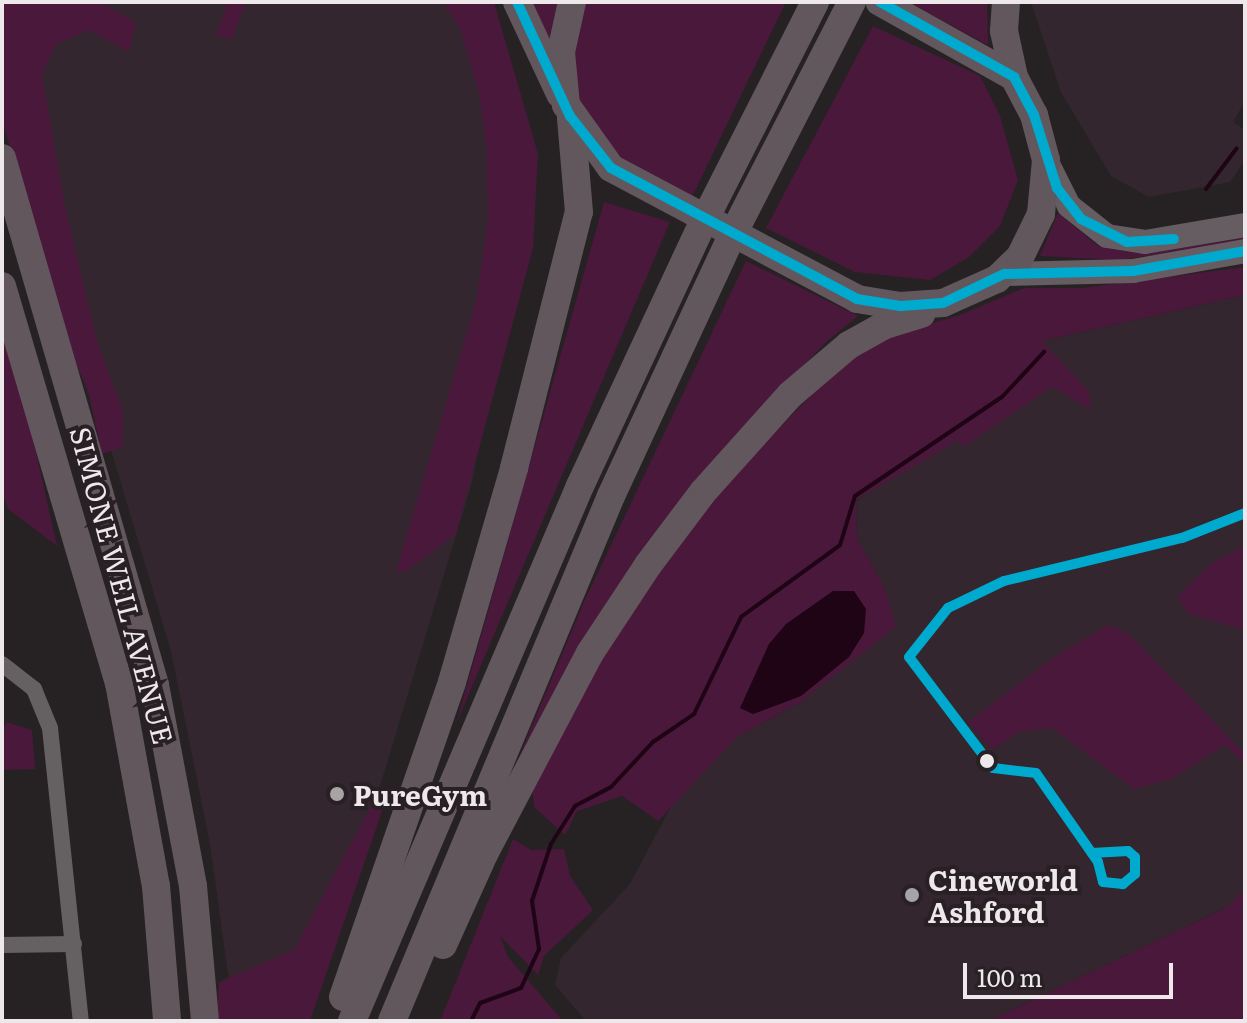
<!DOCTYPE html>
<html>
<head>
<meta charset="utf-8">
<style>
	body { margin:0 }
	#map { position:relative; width:1247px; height:1023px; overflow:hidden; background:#262224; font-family:Literata,serif }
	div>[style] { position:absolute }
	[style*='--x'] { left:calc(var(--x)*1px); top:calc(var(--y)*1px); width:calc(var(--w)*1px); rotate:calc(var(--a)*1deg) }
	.built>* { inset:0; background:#33262e }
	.green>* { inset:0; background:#49183a }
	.water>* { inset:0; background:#1f0416 }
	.stream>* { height:4px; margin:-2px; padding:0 2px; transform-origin:2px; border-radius:2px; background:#1f0416 }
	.street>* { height:16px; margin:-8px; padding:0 8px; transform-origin:8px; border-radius:8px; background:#656163 }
	.primary>* { height:24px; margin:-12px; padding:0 12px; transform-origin:12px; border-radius:12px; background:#655d61 }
	.highway>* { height:28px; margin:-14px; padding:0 14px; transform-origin:14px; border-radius:14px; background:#62575d }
	.bus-1>* { height:10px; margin:-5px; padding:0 5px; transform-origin:5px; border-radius:5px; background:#00a9ce }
	.dots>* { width:22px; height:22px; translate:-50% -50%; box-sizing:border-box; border:4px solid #282025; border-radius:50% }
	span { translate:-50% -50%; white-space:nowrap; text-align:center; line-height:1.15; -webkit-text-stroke:8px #282025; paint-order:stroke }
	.street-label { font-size:28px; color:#eee8eb }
	.poi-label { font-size:28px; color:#eee8eb; font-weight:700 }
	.left { translate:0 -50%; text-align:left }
	.frame { position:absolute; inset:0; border:4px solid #eee8eb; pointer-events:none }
	.scale { position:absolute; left:963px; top:963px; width:210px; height:36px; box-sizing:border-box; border:4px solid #eee8eb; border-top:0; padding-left:10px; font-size:24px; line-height:28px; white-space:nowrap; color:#eee8eb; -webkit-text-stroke:6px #282025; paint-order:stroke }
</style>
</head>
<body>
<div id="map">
	<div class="built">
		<i style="clip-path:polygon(2px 2px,473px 2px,524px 200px,472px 482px,324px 971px,230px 988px,210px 844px,171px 651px,2px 84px)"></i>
		<i style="clip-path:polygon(1031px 2px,1245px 2px,1245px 101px,1233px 122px,1245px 130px,1245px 160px,1230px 182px,1149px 197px,1111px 176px,1061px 92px)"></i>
		<i style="clip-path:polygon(1245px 295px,1245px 889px,1227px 907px,988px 1021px,586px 1021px,555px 985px,561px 958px,630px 884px,674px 801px,737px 737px,799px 703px,886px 591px,857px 538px,856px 501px,954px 430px,1042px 341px)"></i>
	</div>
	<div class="green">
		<i style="clip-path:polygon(2px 2px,100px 2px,136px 22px,129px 52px,89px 30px,56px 44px,42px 75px,64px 201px,97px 342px,123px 411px,123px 447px,102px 454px,88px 391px,68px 346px,2px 120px)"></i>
		<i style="clip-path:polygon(228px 2px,246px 2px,232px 39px,216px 36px)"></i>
		<i style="clip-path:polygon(443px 2px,494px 2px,538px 154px,533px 248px,456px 534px,405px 572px,396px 571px,476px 302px,488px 219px,487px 152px,479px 93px,460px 28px)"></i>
		<i style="clip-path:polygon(525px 2px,559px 2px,549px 54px)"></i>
		<i style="clip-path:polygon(584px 2px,786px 2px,691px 199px,618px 158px,581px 109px,570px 54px)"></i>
		<i style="clip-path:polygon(908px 2px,987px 2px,988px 45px)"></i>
		<i style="clip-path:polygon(873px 26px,980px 76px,1000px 116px,1018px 180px,1000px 226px,969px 257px,930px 280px,855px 272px,766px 228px)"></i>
		<i style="clip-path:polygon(604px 202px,670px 222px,456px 724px)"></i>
		<i style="clip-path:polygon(1058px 213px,1098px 246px,1135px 253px,1245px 234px,1245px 243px,1117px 260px,1040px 256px)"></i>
		<i style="clip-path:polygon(746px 261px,858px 316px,827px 341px,723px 450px,583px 646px,519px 757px,584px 602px)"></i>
		<i style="clip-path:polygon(1245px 267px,1245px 295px,1042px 341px,1089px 391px,1091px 410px,1052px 387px,963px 447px,959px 440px,856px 500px,857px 538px,886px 591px,896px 627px,799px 703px,737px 737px,658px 821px,622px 796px,577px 811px,565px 835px,534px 807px,531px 779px,597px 660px,715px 495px,842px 363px,879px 339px,960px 315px,1024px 288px,1082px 288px)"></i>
		<i style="clip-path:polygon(2px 319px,15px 359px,57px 546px,8px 509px,2px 492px)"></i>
		<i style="clip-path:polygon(1245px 545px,1245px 630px,1189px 614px,1177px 597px,1209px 565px)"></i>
		<i style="clip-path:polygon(1108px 625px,1128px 633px,1245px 754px,1245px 764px,1225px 745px,1172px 779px,1134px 789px,1052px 728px,1019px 732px,992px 750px,968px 722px,1057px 655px)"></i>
		<i style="clip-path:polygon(7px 722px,32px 730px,35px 769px,2px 770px,2px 731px)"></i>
		<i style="clip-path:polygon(379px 791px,387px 797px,310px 1021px,217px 1021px,219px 982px,294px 950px)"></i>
		<i style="clip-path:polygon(513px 839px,531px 850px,564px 849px,570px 876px,593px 910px,544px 956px,538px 975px,500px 936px,508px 957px,563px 1021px,440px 1021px)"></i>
		<i style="clip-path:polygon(1245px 889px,1245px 1021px,988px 1021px,1227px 907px)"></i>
	</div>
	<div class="water">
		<i style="clip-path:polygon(833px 591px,854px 591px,866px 609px,864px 633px,849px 657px,801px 696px,753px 714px,740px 708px,769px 644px,786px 624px)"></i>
	</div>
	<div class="stream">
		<i style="--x:1206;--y:189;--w:51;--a:-52.9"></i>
		<i style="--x:471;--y:1021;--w:20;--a:-63"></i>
		<i style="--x:480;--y:1003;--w:44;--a:-20.1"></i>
		<i style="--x:521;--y:988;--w:43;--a:-65.2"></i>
		<i style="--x:539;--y:949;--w:49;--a:-98.3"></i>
		<i style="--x:532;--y:901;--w:60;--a:-71.6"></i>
		<i style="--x:551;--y:844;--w:45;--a:-57.7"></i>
		<i style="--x:575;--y:806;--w:41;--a:-27.8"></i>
		<i style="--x:611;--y:787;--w:62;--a:-47"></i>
		<i style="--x:653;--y:742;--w:50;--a:-34.3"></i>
		<i style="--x:694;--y:714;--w:108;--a:-64.1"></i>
		<i style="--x:741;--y:617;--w:122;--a:-36"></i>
		<i style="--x:840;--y:545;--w:51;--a:-73"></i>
		<i style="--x:855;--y:496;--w:177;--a:-34"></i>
		<i style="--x:1002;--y:397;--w:62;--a:-47"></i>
	</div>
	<div class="street">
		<i style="--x:2;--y:664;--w:41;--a:38"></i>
		<i style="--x:34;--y:689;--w:42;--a:67.7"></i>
		<i style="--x:50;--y:728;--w:295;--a:84"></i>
		<i style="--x:2;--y:945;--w:72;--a:-0.8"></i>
	</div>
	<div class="primary">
		<i style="--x:1046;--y:160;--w:51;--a:63.4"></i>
		<i style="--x:1069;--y:206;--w:48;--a:38.3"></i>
		<i style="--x:1107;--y:236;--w:38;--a:9"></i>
		<i style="--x:1145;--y:242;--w:101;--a:-9.6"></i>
		<i style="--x:1004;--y:274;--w:129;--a:-1.3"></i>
		<i style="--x:1133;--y:271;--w:114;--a:-10.1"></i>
	</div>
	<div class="highway">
		<i style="--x:517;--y:2;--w:102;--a:64.9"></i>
		<i style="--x:572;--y:2;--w:51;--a:102.4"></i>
		<i style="--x:561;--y:52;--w:53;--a:84.6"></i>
		<i style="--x:566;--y:105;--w:77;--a:54.5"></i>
		<i style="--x:611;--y:168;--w:279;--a:28"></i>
		<i style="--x:857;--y:299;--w:44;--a:9.2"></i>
		<i style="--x:900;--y:306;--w:43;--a:-4"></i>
		<i style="--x:943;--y:303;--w:59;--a:-24"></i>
		<i style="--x:997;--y:279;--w:32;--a:-44"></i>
		<i style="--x:1020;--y:257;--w:48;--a:-64"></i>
		<i style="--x:1041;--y:214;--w:54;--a:-84.7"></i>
		<i style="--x:1046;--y:160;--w:47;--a:-104.9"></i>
		<i style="--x:1034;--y:115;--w:43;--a:-117.8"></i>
		<i style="--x:1014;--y:77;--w:154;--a:-150.8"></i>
		<i style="--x:1006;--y:2;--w:29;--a:94"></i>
		<i style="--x:1004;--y:31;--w:47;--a:77.7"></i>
		<i style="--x:2;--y:158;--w:549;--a:73.81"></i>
		<i style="--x:155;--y:685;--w:205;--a:79.3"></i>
		<i style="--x:193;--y:886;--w:136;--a:84.9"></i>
		<i style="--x:2;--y:286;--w:414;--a:73.6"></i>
		<i style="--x:119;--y:683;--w:206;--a:79.7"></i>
		<i style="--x:156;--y:886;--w:135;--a:85.3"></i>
		<i style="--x:443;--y:945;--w:100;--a:-65.7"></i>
		<i style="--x:484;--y:854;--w:227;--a:-62.2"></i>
		<i style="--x:590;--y:653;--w:105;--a:-56.6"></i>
		<i style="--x:648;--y:565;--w:91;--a:-53"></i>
		<i style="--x:703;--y:492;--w:130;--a:-48.1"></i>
		<i style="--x:790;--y:395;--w:77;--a:-40.3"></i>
		<i style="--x:849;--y:345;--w:41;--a:-29.1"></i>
		<i style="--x:885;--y:325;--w:38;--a:-17"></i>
		<i style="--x:343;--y:997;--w:333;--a:-70.9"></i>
		<i style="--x:452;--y:682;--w:223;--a:-73.8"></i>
		<i style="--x:514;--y:468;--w:264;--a:-75.8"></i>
		<i style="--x:579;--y:212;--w:94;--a:-94.9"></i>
		<i style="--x:352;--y:1021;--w:582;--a:-66.92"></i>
		<i style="--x:580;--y:486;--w:286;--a:-65"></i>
		<i style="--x:701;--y:227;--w:252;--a:-63.1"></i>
		<i style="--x:392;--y:1021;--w:569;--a:-67.36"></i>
		<i style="--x:611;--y:496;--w:280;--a:-65.1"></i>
		<i style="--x:729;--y:242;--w:270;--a:-62.9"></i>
	</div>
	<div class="bus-1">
		<i style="--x:517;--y:2;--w:126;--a:65.1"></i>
		<i style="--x:570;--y:116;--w:66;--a:51.7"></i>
		<i style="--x:611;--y:168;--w:279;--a:28"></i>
		<i style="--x:857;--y:299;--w:44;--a:9.2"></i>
		<i style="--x:900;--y:306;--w:43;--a:-4"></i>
		<i style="--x:943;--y:303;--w:68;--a:-25.4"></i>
		<i style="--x:1004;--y:274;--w:129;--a:-1.3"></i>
		<i style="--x:1133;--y:271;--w:114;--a:-10.1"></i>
		<i style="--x:880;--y:2;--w:154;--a:29.2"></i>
		<i style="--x:1014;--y:77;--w:43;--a:62.2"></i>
		<i style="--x:1034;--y:115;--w:77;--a:72.5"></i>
		<i style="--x:1057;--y:188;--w:39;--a:52"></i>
		<i style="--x:1081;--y:219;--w:51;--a:26.6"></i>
		<i style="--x:1127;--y:242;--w:47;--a:-3.7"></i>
		<i style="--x:1092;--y:853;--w:36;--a:-3"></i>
		<i style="--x:1128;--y:851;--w:9;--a:41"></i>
		<i style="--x:1135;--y:857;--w:17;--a:90"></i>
		<i style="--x:1135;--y:874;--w:16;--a:140"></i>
		<i style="--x:1123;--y:884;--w:20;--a:-174"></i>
		<i style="--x:1103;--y:882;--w:21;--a:-104"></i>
		<i style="--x:1098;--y:862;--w:108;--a:-124.9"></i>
		<i style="--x:1036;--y:773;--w:43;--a:-173.4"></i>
		<i style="--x:993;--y:768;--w:139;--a:-127.1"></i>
		<i style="--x:909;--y:657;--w:63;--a:-51.5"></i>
		<i style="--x:948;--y:608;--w:62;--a:-25.7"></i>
		<i style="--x:1004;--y:581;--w:183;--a:-13.6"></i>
		<i style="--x:1182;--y:538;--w:68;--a:-21.6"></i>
	</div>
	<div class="dots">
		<i style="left:987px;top:761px;background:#eee8eb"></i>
		<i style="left:337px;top:794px;background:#a8a3a5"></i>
		<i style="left:912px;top:895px;background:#a8a3a5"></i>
	</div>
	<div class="street-label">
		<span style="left:123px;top:585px;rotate:75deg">SIMONE WEIL AVENUE</span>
	</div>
	<div class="poi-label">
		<span class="left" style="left:353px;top:794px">PureGym</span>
		<span class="left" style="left:928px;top:895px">Cineworld<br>Ashford</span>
	</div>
	<div class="frame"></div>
	<div class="scale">100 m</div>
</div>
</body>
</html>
